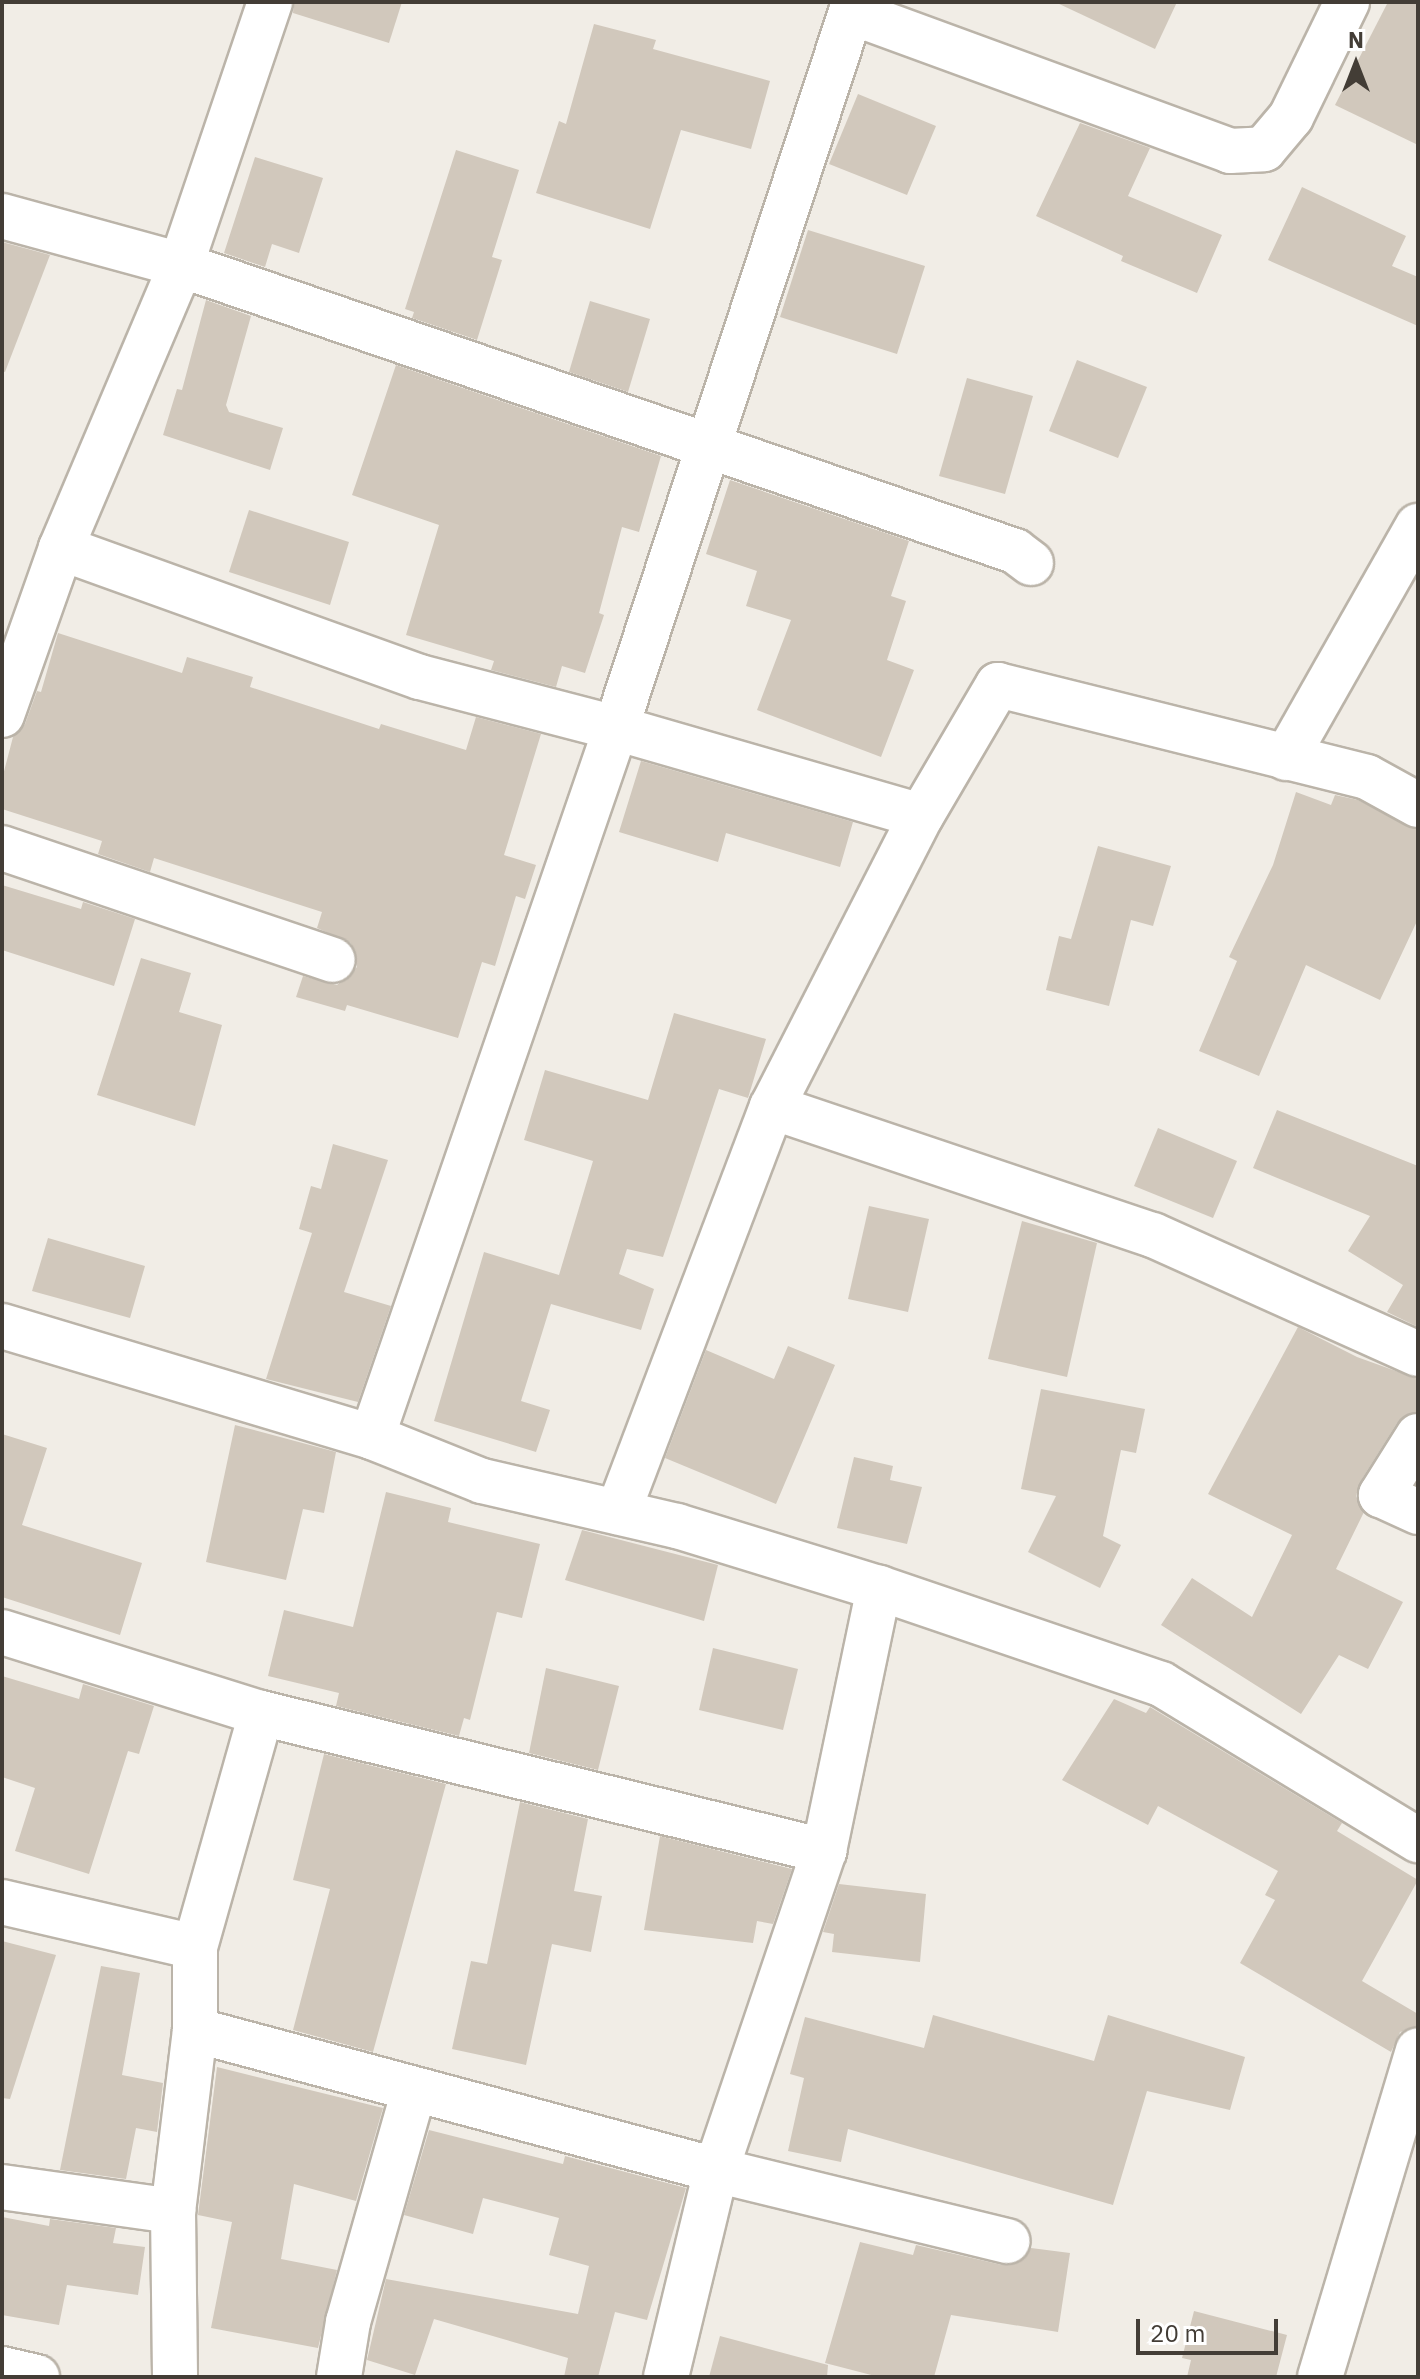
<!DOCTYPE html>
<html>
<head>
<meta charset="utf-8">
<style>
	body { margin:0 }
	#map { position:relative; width:1420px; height:2379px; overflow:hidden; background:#f1ede6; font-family:"IBM Plex Sans",sans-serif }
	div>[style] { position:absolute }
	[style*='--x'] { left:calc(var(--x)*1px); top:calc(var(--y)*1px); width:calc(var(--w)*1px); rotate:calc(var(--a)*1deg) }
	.building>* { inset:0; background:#d1c8bc }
	.roads { filter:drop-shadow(2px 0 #bbb4a9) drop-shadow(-2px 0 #bbb4a9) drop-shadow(0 2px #bbb4a9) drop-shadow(0 -2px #bbb4a9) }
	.street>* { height:44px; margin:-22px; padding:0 22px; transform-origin:22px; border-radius:22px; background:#fff }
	span { translate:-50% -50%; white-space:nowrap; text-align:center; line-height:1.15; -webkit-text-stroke:8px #fff; paint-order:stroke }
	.frame { position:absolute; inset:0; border:4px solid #433d36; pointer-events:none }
	.north { position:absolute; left:1316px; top:24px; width:80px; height:80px; -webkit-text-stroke:6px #fff; paint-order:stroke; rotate:0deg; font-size:22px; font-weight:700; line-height:32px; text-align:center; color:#433d36 }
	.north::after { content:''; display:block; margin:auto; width:28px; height:36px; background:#433d36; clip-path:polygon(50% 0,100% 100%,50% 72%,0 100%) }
	.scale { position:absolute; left:1136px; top:2319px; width:142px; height:36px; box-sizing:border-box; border:4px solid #433d36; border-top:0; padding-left:10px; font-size:24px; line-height:28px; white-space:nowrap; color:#433d36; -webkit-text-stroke:6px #fff; paint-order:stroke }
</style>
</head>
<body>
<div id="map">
	<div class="building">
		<i style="clip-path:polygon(294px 2px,402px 2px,389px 43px,293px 13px)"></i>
		<i style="clip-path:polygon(1055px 2px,1177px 2px,1155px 49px)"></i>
		<i style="clip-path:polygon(1388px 2px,1418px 2px,1418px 145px,1335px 105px)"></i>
		<i style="clip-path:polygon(594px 24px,656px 40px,653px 49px,770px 81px,751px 149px,681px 130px,650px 229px,536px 193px,559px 121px,566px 124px)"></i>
		<i style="clip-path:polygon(858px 94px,936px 126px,907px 195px,829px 164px)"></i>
		<i style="clip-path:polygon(1080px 123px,1150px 148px,1128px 196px,1222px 235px,1197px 293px,1121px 261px,1123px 256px,1036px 216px)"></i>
		<i style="clip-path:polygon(456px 150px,519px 170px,492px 257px,502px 260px,477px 340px,412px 318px,414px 312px,405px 309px)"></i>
		<i style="clip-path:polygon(255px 157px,323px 178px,299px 253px,272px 244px,265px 267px,224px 253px)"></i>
		<i style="clip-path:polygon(1302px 187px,1406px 236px,1392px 266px,1418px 277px,1418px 326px,1268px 260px)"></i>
		<i style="clip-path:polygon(808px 230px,925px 266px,897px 354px,780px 317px)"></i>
		<i style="clip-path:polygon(2px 242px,50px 255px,5px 372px,2px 371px)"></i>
		<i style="clip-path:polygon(206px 300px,251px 316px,226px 405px,229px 412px,283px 428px,270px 470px,163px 435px,177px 389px,182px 390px)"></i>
		<i style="clip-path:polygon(590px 301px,650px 319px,628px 392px,569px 372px)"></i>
		<i style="clip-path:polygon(1077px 360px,1147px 387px,1118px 458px,1049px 431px)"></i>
		<i style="clip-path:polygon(396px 365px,661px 456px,639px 532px,622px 527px,599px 613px,604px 615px,585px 673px,562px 666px,556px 687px,491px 670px,494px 661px,406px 635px,439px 525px,352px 495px)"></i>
		<i style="clip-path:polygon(967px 378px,1033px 396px,1005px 494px,939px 476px)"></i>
		<i style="clip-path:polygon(730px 480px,909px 541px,891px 596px,906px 601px,887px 660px,914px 670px,881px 757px,757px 710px,791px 620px,746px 606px,757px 571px,706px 554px)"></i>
		<i style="clip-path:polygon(249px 510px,349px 542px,330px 605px,229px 572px)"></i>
		<i style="clip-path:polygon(58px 633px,182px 673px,187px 657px,253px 677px,250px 687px,379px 729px,381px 724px,466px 750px,476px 717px,541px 734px,504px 855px,536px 865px,525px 899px,516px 896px,495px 966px,482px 962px,458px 1038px,347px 1005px,345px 1011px,296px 997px,303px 976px,337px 985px,357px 967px,351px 943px,317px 928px,322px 912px,154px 858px,150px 872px,98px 854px,102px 841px,2px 809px,2px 779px,13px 737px,25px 724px,37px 691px,41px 692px)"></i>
		<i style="clip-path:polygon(641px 761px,853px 822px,840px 867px,726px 833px,718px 862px,619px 832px)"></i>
		<i style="clip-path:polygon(1296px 792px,1331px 805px,1335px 795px,1358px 800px,1418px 830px,1418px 919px,1380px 1000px,1306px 965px,1259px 1076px,1199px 1051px,1237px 961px,1229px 957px,1273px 865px)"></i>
		<i style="clip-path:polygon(1098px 846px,1171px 866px,1153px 926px,1131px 920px,1109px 1006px,1046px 990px,1059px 936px,1071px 939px)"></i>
		<i style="clip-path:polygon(2px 885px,81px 909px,83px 902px,135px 919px,114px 986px,2px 950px)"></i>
		<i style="clip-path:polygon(141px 958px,191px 973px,179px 1012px,222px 1025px,195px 1126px,97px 1095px)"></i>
		<i style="clip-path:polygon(674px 1013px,766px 1039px,748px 1098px,719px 1089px,663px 1257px,627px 1249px,619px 1274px,654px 1289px,641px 1330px,551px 1304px,521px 1401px,550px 1410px,536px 1452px,434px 1421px,484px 1252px,559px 1275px,593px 1161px,524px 1140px,545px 1070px,648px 1100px)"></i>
		<i style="clip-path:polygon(1277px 1110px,1418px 1166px,1418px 1327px,1387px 1312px,1403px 1285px,1348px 1251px,1370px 1216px,1253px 1168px)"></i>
		<i style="clip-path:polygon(1158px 1128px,1237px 1161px,1213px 1218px,1134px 1186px)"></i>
		<i style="clip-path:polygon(333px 1144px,388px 1160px,344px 1292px,391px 1306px,358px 1402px,266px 1379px,312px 1233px,299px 1229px,311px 1186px,321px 1189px)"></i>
		<i style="clip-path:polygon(869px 1206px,929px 1219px,908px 1312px,848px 1299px)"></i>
		<i style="clip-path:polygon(1022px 1221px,1097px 1243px,1067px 1377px,988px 1359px)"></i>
		<i style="clip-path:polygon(48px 1238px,145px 1266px,130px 1318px,32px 1291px)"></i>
		<i style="clip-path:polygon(1298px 1327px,1357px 1357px,1418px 1379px,1418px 1411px,1397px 1423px,1360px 1482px,1356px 1496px,1364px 1512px,1336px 1569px,1403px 1602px,1368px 1669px,1339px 1655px,1301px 1714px,1161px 1625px,1192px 1578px,1252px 1617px,1292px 1535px,1208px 1494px)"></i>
		<i style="clip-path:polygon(788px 1346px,835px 1365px,776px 1504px,665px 1458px,706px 1350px,774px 1379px)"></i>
		<i style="clip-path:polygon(1041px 1389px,1145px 1409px,1136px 1453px,1121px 1450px,1103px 1536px,1121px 1545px,1100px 1588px,1028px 1552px,1056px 1496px,1021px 1489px)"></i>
		<i style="clip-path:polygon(235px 1425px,336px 1452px,324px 1513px,303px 1509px,286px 1580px,206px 1562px)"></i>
		<i style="clip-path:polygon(2px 1434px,47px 1448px,22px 1525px,142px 1563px,120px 1635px,2px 1597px)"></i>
		<i style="clip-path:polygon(854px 1457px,893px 1466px,890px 1480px,922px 1487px,907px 1544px,837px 1528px)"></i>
		<i style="clip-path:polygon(386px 1492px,451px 1508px,448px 1522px,540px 1544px,522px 1618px,497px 1612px,470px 1720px,464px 1718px,459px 1736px,336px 1706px,339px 1693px,268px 1676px,284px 1610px,353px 1627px)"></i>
		<i style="clip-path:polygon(582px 1530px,718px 1565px,704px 1621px,565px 1580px)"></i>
		<i style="clip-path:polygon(713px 1648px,798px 1669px,783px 1730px,699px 1710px)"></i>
		<i style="clip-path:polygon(546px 1668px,619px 1686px,598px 1770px,529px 1753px)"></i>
		<i style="clip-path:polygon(2px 1676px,79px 1699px,83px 1684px,154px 1706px,139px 1754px,128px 1751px,89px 1874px,15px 1851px,35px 1788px,2px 1777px)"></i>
		<i style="clip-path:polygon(1114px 1699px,1146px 1713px,1150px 1707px,1342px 1823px,1337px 1831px,1418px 1880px,1362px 1981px,1418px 2014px,1418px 2026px,1400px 2032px,1391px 2052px,1240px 1963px,1275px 1900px,1265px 1895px,1278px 1871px,1158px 1806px,1148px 1825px,1062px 1780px)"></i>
		<i style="clip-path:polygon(324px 1754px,446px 1784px,373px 2052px,293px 2030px,330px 1889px,293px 1880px)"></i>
		<i style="clip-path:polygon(520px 1802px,588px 1819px,574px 1891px,602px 1896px,591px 1952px,552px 1944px,526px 2065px,452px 2049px,471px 1961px,487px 1964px)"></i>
		<i style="clip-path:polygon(660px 1836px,792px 1869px,773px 1924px,757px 1921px,753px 1943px,644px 1930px)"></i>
		<i style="clip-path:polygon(839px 1884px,926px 1894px,920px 1962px,832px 1952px,834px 1934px,823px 1932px)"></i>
		<i style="clip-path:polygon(2px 1941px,56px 1955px,10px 2099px,2px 2098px)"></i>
		<i style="clip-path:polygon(101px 1966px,140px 1973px,122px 2075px,163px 2083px,157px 2132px,136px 2128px,126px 2179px,60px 2170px)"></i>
		<i style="clip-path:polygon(933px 2015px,1094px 2061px,1108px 2015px,1245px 2057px,1230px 2110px,1147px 2091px,1113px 2205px,848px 2129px,841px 2162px,788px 2151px,804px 2078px,790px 2074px,805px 2017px,924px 2048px)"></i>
		<i style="clip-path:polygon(217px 2067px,383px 2108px,356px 2201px,294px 2184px,281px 2259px,337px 2270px,318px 2348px,211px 2328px,232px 2222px,198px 2215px)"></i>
		<i style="clip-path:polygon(429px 2130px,563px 2164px,565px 2156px,686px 2188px,647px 2320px,615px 2312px,598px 2377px,564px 2377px,568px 2358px,434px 2319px,415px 2375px,367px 2360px,386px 2279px,578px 2314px,589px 2266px,549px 2255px,559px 2218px,483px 2198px,473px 2234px,404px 2215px)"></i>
		<i style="clip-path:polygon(2px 2217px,49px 2226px,50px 2219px,116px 2228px,113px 2243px,145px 2247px,138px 2295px,67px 2285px,59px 2325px,2px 2315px)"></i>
		<i style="clip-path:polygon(860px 2242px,913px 2255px,916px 2245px,1002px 2265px,1024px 2259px,1031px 2248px,1070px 2253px,1058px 2332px,951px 2315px,934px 2377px,879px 2377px,825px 2363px)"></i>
		<i style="clip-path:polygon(1194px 2311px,1287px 2335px,1276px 2377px,1187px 2377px,1191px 2360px,1182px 2358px)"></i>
		<i style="clip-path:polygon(720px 2336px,828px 2365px,827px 2377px,709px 2377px)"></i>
	</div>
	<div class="roads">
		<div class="street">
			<i style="--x:2;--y:216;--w:186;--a:15.3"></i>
			<i style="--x:181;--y:265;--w:882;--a:18.93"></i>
			<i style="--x:1015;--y:551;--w:20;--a:37"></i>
			<i style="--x:61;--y:548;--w:381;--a:19.8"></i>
			<i style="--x:420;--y:677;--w:203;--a:14.6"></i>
			<i style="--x:616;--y:728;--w:754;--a:-71.83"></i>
			<i style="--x:851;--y:12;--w:404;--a:20.1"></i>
			<i style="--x:1230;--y:151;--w:34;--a:-3"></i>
			<i style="--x:1264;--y:149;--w:42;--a:-49.8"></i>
			<i style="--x:1291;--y:117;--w:128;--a:-64"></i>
			<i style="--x:2;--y:715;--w:177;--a:-70.5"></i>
			<i style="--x:61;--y:548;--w:307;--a:-67"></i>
			<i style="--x:181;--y:265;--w:278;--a:-71.3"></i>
			<i style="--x:1286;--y:758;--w:267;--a:-60.4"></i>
			<i style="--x:2;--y:848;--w:349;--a:18.7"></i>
			<i style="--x:772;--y:1107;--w:402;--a:18.6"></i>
			<i style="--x:1153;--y:1235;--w:290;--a:24.2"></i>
			<i style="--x:2;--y:1326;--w:386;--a:16.7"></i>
			<i style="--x:372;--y:1437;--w:750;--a:-71.01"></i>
			<i style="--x:616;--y:728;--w:317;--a:16.1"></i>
			<i style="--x:921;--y:816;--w:152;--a:-59.6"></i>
			<i style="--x:998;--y:685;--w:380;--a:14"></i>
			<i style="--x:1367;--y:777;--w:58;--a:28.8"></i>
			<i style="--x:1418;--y:1436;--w:70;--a:122.1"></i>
			<i style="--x:1381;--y:1495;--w:41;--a:24.7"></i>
			<i style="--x:372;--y:1437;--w:118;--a:21.8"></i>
			<i style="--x:482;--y:1481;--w:200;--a:13"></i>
			<i style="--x:677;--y:1526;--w:211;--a:17.1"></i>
			<i style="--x:879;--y:1588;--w:298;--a:18.8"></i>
			<i style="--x:1161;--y:1684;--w:301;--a:31.3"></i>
			<i style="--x:618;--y:1512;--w:433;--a:-69.2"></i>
			<i style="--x:772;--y:1107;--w:327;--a:-62.9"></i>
			<i style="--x:2;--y:1632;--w:271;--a:17.4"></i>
			<i style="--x:261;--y:1713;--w:580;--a:13.77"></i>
			<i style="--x:2;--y:1902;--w:198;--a:13.1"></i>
			<i style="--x:195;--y:1947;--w:83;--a:90"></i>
			<i style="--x:195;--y:2030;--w:182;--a:96.9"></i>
			<i style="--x:173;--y:2211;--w:166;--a:89.3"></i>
			<i style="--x:195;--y:1947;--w:243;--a:-74.2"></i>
			<i style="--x:195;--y:2030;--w:539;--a:15.04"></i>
			<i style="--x:716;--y:2170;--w:300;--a:13.7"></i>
			<i style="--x:2;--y:2187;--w:173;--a:8"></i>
			<i style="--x:2;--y:2369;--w:36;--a:13"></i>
			<i style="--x:339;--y:2377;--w:56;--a:-80.7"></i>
			<i style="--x:348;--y:2322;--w:241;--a:-74.1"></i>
			<i style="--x:666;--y:2377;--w:213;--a:-76.4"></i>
			<i style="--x:716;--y:2170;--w:337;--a:-71.3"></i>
			<i style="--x:824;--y:1851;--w:269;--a:-78.2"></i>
			<i style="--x:1320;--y:2377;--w:341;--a:-73.3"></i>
		</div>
	</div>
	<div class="frame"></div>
	<div class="north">N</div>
	<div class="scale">20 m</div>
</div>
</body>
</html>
